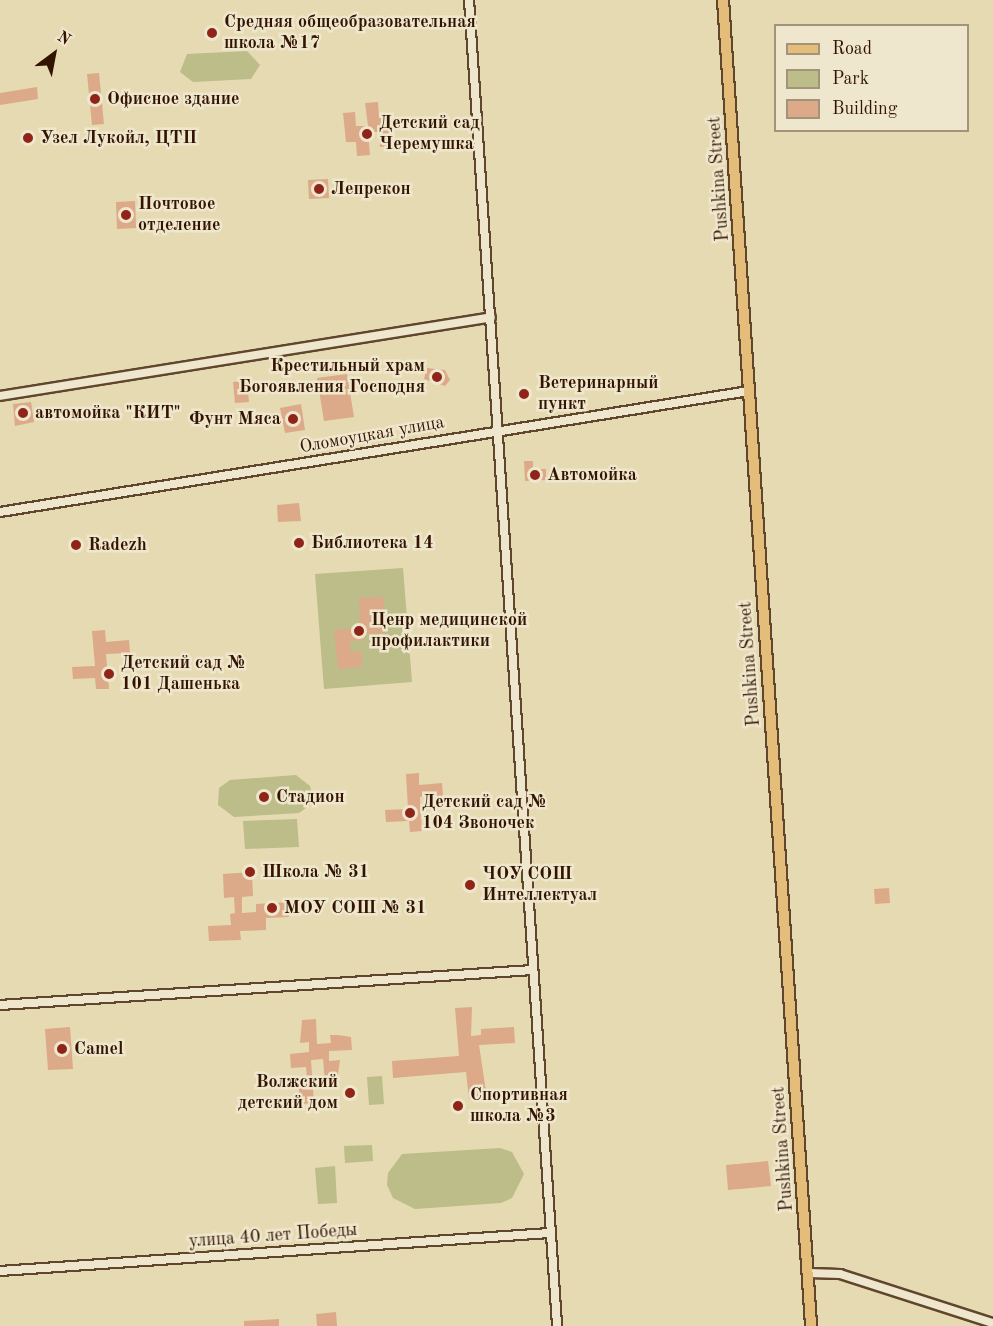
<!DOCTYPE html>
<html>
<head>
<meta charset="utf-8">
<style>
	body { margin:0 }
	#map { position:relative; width:993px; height:1326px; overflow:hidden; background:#e6dab2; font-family:"Old Standard TT",serif }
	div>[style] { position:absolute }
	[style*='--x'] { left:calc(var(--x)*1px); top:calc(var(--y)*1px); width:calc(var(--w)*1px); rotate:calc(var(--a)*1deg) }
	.green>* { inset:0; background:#bcbd88 }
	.building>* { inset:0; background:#dcaa88 }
	.roads { filter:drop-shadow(2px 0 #5f462c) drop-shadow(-2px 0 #5f462c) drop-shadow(0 2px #5f462c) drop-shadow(0 -2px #5f462c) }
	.minor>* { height:8px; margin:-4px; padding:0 4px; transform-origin:4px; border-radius:4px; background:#efe7cd }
	.major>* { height:10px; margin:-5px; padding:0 5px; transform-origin:5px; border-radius:5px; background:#e3bd79 }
	.dots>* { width:16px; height:16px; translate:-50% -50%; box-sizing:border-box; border:3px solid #efe7cd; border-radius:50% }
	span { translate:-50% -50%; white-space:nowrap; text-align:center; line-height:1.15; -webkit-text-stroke:5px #efe7cd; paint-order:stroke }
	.poi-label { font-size:18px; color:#321400; font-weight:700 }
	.left { translate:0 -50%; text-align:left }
	.right { translate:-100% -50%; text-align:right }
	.street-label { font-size:18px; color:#321400 }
	.legend { position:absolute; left:774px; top:24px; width:195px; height:108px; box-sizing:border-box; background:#efe7cd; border:2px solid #a3937b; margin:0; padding:8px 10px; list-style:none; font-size:18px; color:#321400 }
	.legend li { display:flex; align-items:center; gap:12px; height:30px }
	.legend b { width:30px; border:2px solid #a3937b }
	.north { position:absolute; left:24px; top:24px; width:60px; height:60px; -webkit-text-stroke:4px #efe7cd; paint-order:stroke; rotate:32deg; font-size:16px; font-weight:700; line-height:24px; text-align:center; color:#321400 }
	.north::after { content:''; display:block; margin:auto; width:21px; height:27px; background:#321400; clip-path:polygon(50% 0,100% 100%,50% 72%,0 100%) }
</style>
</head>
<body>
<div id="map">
	<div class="green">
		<i style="clip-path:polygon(247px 51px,260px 65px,251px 79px,193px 82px,180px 72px,187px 54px)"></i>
		<i style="clip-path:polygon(403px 568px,412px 682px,324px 689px,315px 574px)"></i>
		<i style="clip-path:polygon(296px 775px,310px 786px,312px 795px,310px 805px,299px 813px,234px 817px,218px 805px,219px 788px,230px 780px)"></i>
		<i style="clip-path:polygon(297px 819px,299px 847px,245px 849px,243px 821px)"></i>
		<i style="clip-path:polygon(382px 1076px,384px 1104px,369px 1105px,367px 1077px)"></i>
		<i style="clip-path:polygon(372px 1145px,373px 1161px,345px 1163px,344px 1146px)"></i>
		<i style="clip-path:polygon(500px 1148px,512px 1152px,524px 1174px,512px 1198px,501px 1203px,415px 1209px,393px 1198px,387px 1185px,388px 1173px,402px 1154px)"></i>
		<i style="clip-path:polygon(335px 1166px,337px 1203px,318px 1204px,315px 1168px)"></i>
	</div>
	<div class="building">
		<i style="clip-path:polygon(99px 73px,104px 124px,92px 125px,87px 74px)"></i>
		<i style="clip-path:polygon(37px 87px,38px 99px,0 105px,0 93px)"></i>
		<i style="clip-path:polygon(378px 102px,379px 117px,389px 116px,393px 146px,380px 147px,379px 132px,368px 132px,370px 155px,357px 156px,356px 142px,346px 142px,343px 113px,355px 112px,356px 126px,368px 126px,365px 103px)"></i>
		<i style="clip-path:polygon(328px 179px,329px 198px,309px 199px,308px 180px)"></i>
		<i style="clip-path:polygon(135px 201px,136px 228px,117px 229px,116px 202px)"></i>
		<i style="clip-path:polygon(427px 368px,445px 370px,450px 380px,445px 386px,424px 379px)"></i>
		<i style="clip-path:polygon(347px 374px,354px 417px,324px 421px,317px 378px)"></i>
		<i style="clip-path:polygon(247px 380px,249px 402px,235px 403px,233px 382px)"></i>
		<i style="clip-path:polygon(31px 402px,34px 422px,15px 426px,13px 404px)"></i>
		<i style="clip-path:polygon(301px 404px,305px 430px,285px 433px,280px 408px)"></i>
		<i style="clip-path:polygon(524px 461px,533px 461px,533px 469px,546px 469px,546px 480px,525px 481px)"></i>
		<i style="clip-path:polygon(299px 503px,301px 521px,278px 522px,277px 505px)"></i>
		<i style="clip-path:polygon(384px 597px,385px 633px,362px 634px,363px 640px,350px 641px,351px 652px,361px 651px,362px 667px,338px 669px,334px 630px,360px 628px,359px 598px)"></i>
		<i style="clip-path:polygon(105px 630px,106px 642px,129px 640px,130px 653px,106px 654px,109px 689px,96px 689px,95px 678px,73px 679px,72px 667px,95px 666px,92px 631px)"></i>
		<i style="clip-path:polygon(419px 773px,419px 785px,442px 783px,443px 796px,420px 797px,422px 831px,410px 832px,409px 821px,386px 822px,385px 810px,408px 809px,406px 774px)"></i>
		<i style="clip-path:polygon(252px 872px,253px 896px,242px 897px,242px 913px,256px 912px,256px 904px,289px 902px,289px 917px,266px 918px,266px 930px,240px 931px,241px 940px,209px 941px,208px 926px,231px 925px,230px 914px,235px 913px,234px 897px,224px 898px,223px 874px)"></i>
		<i style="clip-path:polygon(889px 888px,890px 903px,875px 904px,874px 889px)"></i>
		<i style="clip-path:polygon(472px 1007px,471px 1036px,481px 1035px,481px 1029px,514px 1027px,515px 1043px,479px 1045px,487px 1098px,469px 1099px,466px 1072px,393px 1078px,392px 1061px,459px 1056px,455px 1008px)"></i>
		<i style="clip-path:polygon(316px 1019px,317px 1044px,331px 1043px,330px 1035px,338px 1035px,351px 1037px,352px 1050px,329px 1051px,329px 1061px,340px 1060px,337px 1082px,325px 1083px,323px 1059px,311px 1060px,314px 1103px,300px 1104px,298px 1079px,307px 1078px,306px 1067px,291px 1068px,290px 1054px,309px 1052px,309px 1042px,300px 1043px,302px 1020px)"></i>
		<i style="clip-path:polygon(70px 1027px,73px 1069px,48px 1070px,45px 1029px)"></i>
		<i style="clip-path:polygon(768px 1161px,771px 1186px,728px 1190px,726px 1165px)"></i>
		<i style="clip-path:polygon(336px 1312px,337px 1326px,317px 1326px,316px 1314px)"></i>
		<i style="clip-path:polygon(279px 1319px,279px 1326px,244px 1326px,244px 1321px)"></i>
	</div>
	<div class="roads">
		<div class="minor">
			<i style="--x:469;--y:0;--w:1329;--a:86.2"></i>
			<i style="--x:0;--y:396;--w:497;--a:-9.1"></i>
			<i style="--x:0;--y:512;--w:759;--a:-9.18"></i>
			<i style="--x:0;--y:1005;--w:534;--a:-3.76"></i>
			<i style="--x:0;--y:1271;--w:550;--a:-3.96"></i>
			<i style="--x:809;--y:1273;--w:31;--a:2"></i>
			<i style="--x:840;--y:1274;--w:161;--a:17.8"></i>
		</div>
		<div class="major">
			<i style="--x:723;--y:0;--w:1329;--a:86.2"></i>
		</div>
	</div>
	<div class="dots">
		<i style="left:212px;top:33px;background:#8f2418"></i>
		<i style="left:95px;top:99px;background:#8f2418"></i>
		<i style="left:367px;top:134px;background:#8f2418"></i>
		<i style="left:28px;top:138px;background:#8f2418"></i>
		<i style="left:319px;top:189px;background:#8f2418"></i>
		<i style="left:126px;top:215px;background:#8f2418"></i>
		<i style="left:437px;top:377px;background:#8f2418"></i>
		<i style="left:524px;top:394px;background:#8f2418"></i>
		<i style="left:23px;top:413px;background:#8f2418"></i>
		<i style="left:293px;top:419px;background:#8f2418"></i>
		<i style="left:535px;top:475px;background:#8f2418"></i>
		<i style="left:299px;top:543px;background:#8f2418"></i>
		<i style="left:76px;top:545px;background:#8f2418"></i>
		<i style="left:359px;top:631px;background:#8f2418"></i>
		<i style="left:109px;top:674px;background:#8f2418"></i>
		<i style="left:264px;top:797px;background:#8f2418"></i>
		<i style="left:410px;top:813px;background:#8f2418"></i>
		<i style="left:250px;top:872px;background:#8f2418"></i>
		<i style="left:470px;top:885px;background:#8f2418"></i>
		<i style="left:272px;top:908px;background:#8f2418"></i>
		<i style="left:62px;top:1049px;background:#8f2418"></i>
		<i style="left:350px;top:1093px;background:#8f2418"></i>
		<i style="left:458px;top:1106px;background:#8f2418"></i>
	</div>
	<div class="poi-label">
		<span class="left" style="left:224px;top:33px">Средняя общеобразовательная<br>школа №17</span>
		<span class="left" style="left:107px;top:99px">Офисное здание</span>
		<span class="left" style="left:379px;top:134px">Детский сад<br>Черемушка</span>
		<span class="left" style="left:40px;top:138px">Узел Лукойл, ЦТП</span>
		<span class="left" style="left:331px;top:189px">Лепрекон</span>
		<span class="left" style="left:138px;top:215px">Почтовое<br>отделение</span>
		<span class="right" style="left:425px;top:377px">Крестильный храм<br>Богоявления Господня</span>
		<span class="left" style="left:538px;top:394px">Ветеринарный<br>пункт</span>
		<span class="left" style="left:35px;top:413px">автомойка "КИТ"</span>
		<span class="right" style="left:281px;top:419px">Фунт Мяса</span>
		<span class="left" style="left:547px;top:475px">Автомойка</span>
		<span class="left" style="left:311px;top:543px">Библиотека 14</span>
		<span class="left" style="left:88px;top:545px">Radezh</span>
		<span class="left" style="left:371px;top:631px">Ценр медицинской<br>профилактики</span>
		<span class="left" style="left:121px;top:674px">Детский сад №<br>101 Дашенька</span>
		<span class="left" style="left:276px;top:797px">Стадион</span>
		<span class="left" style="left:422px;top:813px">Детский сад №<br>104 Звоночек</span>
		<span class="left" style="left:262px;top:872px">Школа № 31</span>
		<span class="left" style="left:482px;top:885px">ЧОУ СОШ<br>Интеллектуал</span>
		<span class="left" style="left:284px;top:908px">МОУ СОШ № 31</span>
		<span class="left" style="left:74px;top:1049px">Camel</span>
		<span class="right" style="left:338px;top:1093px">Волжский<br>детский дом</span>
		<span class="left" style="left:470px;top:1106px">Спортивная<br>школа №3</span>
	</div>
	<div class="street-label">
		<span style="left:719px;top:179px;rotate:-94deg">Pushkina Street</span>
		<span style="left:372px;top:435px;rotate:-10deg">Оломоуцкая улица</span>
		<span style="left:750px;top:664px;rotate:-94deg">Pushkina Street</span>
		<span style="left:783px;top:1149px;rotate:-94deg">Pushkina Street</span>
		<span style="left:273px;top:1236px;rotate:-4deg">улица 40 лет Победы</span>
	</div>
	<ul class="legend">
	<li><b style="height:8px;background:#e3bd79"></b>Road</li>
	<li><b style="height:16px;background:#bcbd88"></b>Park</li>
	<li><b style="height:16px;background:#dcaa88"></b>Building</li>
	</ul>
	<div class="north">N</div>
</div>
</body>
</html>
